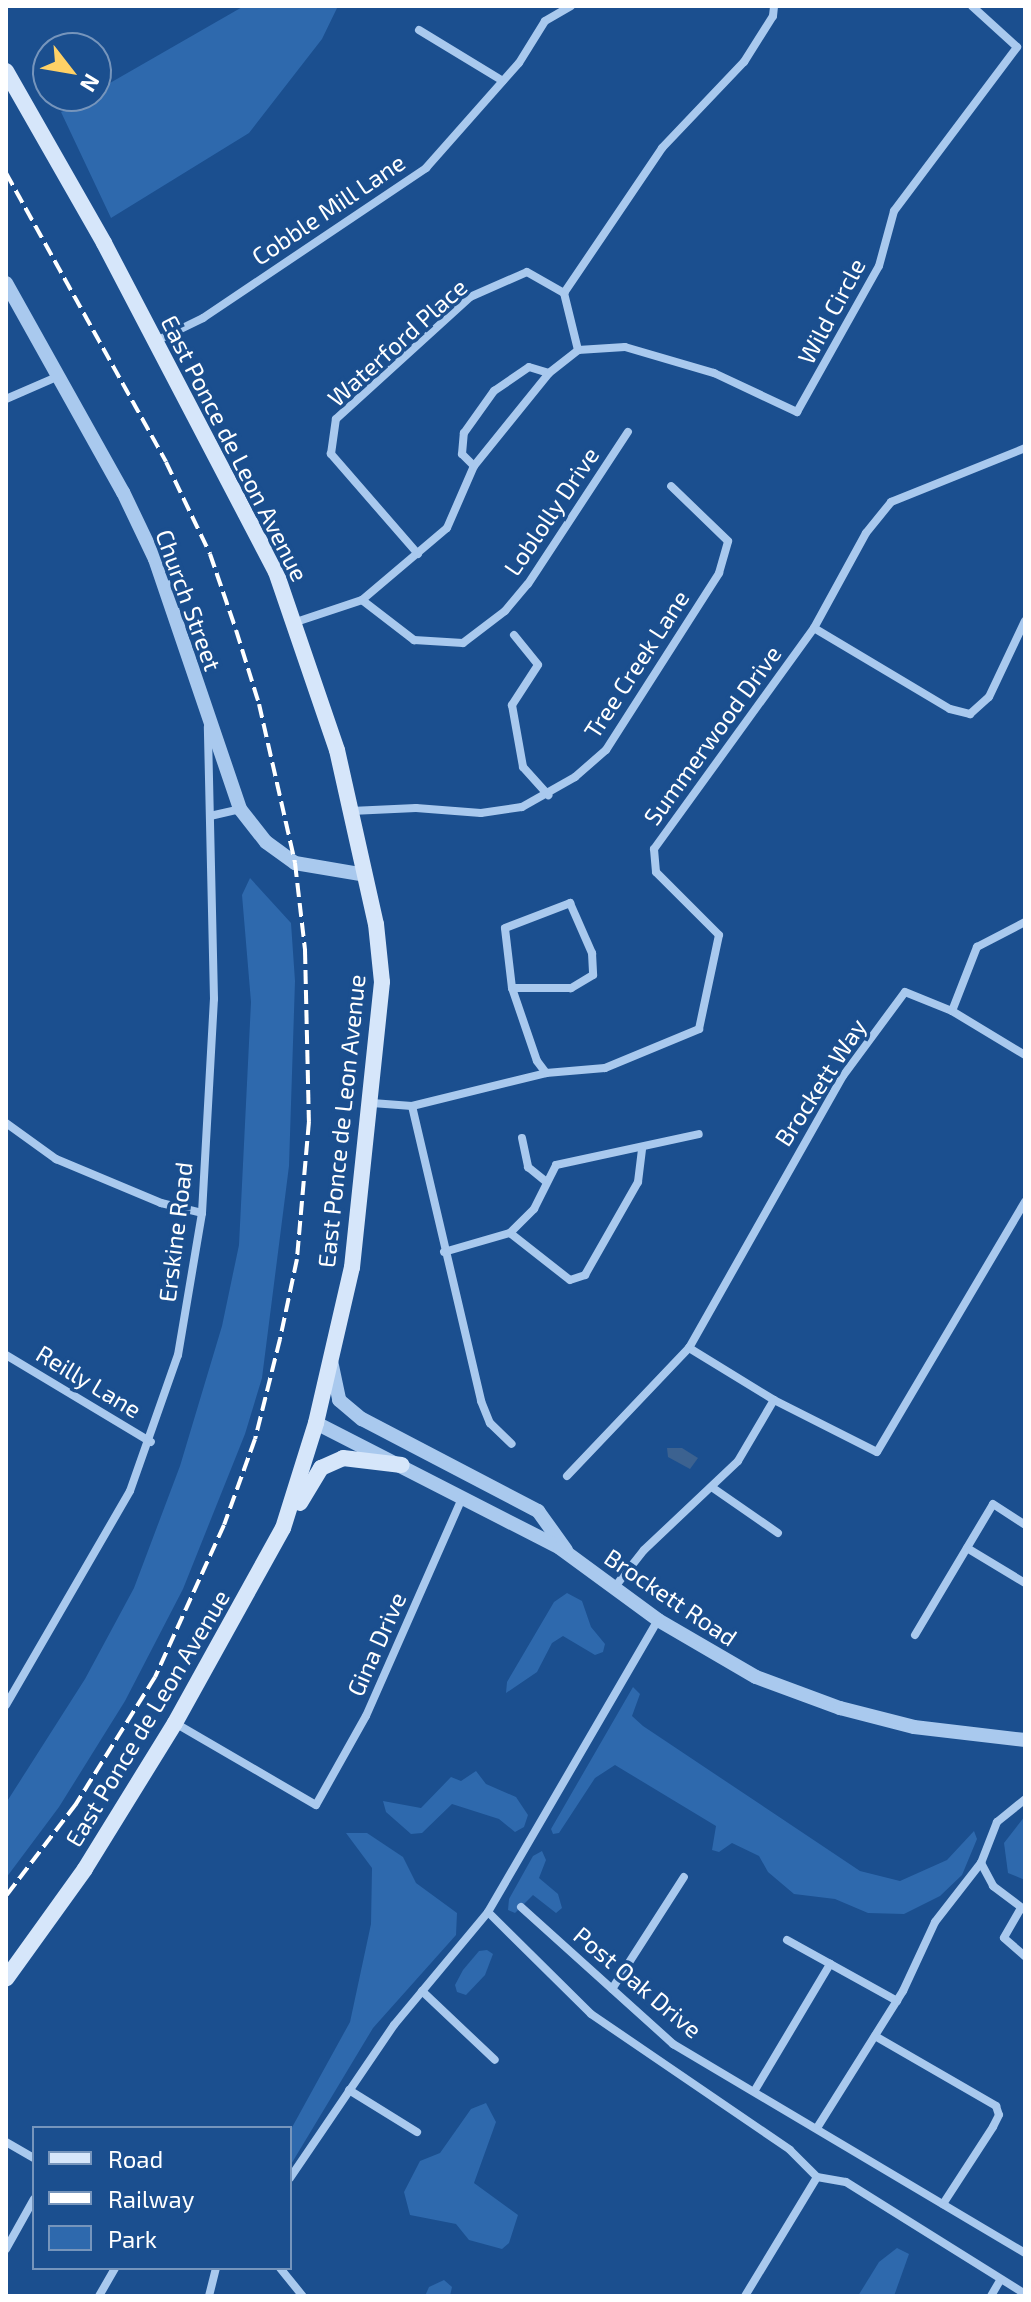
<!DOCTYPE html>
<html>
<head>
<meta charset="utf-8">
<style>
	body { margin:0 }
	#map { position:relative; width:1031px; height:2302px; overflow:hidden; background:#1b4f8f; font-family:"Exo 2",sans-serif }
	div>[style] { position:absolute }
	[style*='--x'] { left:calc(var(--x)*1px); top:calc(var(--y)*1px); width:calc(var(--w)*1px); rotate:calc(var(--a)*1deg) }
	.green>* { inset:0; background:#2e69ad }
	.water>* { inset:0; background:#3c6290 }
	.minor>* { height:8px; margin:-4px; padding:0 4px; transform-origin:4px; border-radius:4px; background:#a9c9ee }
	.tertiary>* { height:14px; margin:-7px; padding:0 7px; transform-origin:7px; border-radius:7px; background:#a9c9ee }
	.secondary>* { height:16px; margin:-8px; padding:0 8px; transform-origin:8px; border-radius:8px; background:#d6e6fa }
	.rail>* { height:4px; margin-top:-2px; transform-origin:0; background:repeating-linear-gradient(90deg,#fff 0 14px,transparent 0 20px) }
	span { translate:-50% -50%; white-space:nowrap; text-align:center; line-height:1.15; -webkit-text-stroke:7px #1b4f8f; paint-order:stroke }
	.street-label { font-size:24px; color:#fff }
	.frame { position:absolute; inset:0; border:8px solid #fff; pointer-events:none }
	.legend { position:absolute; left:32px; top:2126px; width:260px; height:144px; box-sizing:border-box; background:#1b4f8f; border:2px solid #7695bc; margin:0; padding:10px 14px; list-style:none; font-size:24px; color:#fff }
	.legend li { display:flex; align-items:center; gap:16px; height:40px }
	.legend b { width:40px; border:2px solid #7695bc }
	.north { position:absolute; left:32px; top:32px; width:80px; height:80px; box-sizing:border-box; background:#1b4f8f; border:2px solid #7695bc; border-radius:50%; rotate:121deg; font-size:22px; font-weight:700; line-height:32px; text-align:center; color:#fff }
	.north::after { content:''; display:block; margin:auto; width:28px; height:36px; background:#ffd166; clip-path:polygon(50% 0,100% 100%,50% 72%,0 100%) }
</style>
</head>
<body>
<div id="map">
	<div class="green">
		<i style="clip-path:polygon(244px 6px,338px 6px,322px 39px,249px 133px,111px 218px,61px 112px,96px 96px,96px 91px)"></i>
		<i style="clip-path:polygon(250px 878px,291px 923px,295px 981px,289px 1166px,262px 1378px,245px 1434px,183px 1589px,125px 1701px,59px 1807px,6px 1878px,6px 1803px,85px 1679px,134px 1588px,180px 1466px,222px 1326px,239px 1245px,251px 1002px,242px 895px)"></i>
		<i style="clip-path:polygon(567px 1593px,582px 1601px,591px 1627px,605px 1644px,603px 1652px,595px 1655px,563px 1636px,552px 1643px,537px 1672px,506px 1693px,507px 1682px,554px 1602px)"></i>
		<i style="clip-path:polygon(633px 1687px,640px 1694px,632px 1716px,643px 1726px,860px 1871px,900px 1881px,947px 1860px,974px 1831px,977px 1839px,962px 1875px,940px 1896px,904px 1914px,868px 1913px,835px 1899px,794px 1894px,768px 1872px,759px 1856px,732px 1843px,719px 1852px,712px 1850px,716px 1826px,615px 1765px,595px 1778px,559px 1833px,553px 1834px,551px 1829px)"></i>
		<i style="clip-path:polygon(476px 1771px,486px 1784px,516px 1797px,528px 1815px,524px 1827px,515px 1832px,499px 1819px,452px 1804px,422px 1833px,411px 1834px,386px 1812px,383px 1801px,421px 1808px,451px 1777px,461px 1781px)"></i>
		<i style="clip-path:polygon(1025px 1816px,1025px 1880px,1008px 1873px,1004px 1843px)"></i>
		<i style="clip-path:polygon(346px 1833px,367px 1833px,403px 1857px,416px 1883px,457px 1913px,456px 1935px,373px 2028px,290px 2166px,290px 2131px,350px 2022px,371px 1924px,372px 1868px)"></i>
		<i style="clip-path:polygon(542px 1851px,546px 1860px,539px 1878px,558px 1894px,562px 1908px,556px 1913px,533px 1895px,515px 1913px,508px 1910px,509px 1899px,533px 1856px)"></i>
		<i style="clip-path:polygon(487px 1950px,493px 1954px,485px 1975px,466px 1995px,457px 1992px,455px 1985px,463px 1970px,479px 1951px)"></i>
		<i style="clip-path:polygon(486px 2103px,496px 2122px,474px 2183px,518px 2215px,509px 2243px,502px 2249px,469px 2240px,456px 2224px,410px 2215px,404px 2192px,420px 2161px,440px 2153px,471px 2109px)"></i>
		<i style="clip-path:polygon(897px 2248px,909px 2254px,894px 2296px,858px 2296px,879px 2262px)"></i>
		<i style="clip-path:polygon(444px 2280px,452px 2287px,450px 2296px,425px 2296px,429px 2287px)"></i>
	</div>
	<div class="water">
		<i style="clip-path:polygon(667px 1448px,682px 1448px,698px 1458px,690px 1469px,668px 1457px)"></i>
	</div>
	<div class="minor">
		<i style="--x:419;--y:30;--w:98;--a:31.3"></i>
		<i style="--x:564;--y:293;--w:175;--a:-55.9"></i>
		<i style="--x:662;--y:148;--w:119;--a:-46.4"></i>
		<i style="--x:744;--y:62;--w:54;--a:-57.8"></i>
		<i style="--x:773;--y:16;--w:10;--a:-84"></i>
		<i style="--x:564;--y:293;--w:59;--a:76.2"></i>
		<i style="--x:154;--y:342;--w:55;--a:-26.1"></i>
		<i style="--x:203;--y:318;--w:269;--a:-33.9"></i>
		<i style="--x:426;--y:168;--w:140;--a:-48.5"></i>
		<i style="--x:519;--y:63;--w:49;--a:-58.2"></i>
		<i style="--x:545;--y:21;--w:30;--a:-30"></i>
		<i style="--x:578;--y:350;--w:47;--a:-3.7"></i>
		<i style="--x:625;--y:347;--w:93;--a:16.3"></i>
		<i style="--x:714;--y:373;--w:92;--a:25.2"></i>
		<i style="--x:797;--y:412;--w:167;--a:-60.7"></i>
		<i style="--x:879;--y:266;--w:57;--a:-74.7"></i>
		<i style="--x:894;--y:211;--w:205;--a:-53.1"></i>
		<i style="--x:1017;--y:47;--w:61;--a:-137.7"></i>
		<i style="--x:6;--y:399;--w:58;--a:-23.5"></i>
		<i style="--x:474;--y:466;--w:17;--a:-135"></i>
		<i style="--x:462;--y:454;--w:21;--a:-85"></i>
		<i style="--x:464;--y:433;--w:52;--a:-54.5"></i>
		<i style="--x:494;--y:391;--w:42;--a:-34.4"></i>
		<i style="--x:529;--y:367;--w:21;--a:17"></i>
		<i style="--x:418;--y:554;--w:133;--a:-131"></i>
		<i style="--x:331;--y:454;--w:35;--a:-82"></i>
		<i style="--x:336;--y:419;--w:181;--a:-42.3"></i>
		<i style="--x:470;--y:297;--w:62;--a:-23.7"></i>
		<i style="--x:527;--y:272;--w:43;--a:29.6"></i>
		<i style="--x:362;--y:600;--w:66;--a:37.6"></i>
		<i style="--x:414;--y:640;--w:49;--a:3.5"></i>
		<i style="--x:463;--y:643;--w:53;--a:-37.3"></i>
		<i style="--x:505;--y:611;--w:35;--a:-50"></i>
		<i style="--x:528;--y:584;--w:182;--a:-56.7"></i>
		<i style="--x:296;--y:622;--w:70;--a:-18.4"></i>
		<i style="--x:362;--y:600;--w:111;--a:-40.3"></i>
		<i style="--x:447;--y:528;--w:68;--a:-66.5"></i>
		<i style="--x:474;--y:466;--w:119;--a:-51.1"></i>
		<i style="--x:549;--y:373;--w:37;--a:-38"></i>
		<i style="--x:814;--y:628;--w:158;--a:30.8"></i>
		<i style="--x:950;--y:709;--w:21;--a:14"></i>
		<i style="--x:970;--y:714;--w:25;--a:-42"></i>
		<i style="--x:989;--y:697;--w:84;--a:-64.7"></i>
		<i style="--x:514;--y:635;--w:38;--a:51"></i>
		<i style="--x:538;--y:665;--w:48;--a:123"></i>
		<i style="--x:512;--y:705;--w:63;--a:79.9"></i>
		<i style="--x:523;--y:767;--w:38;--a:48"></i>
		<i style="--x:351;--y:811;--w:65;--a:-2.6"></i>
		<i style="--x:416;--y:808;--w:65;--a:4.4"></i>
		<i style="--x:481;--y:813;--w:41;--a:-8.3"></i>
		<i style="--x:522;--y:807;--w:61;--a:-29.5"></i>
		<i style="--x:575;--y:777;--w:41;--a:-41.1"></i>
		<i style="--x:606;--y:750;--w:210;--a:-57.4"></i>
		<i style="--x:719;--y:573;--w:33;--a:-74"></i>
		<i style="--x:728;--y:541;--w:79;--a:-136"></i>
		<i style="--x:210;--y:816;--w:31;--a:-13"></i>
		<i style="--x:570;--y:903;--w:55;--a:66.3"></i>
		<i style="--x:592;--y:953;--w:22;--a:87"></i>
		<i style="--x:593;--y:975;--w:26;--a:149"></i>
		<i style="--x:571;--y:988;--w:59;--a:180"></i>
		<i style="--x:512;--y:988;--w:60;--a:-96.7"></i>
		<i style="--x:505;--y:928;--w:70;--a:-21"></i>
		<i style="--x:512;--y:988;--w:77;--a:71.1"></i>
		<i style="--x:537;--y:1061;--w:15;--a:53"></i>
		<i style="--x:952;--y:1011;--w:85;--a:31.1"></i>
		<i style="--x:372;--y:1103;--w:40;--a:4.3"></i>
		<i style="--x:412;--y:1106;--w:138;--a:-13.8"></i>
		<i style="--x:546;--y:1073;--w:59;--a:-4.8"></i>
		<i style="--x:605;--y:1068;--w:102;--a:-22.5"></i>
		<i style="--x:699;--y:1029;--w:96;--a:-78"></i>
		<i style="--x:719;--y:935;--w:89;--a:-135"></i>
		<i style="--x:656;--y:872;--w:23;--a:-95"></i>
		<i style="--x:654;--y:849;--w:273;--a:-54.1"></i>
		<i style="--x:814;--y:628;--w:108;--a:-61.3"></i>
		<i style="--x:866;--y:533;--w:40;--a:-51"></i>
		<i style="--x:891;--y:502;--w:144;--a:-21.9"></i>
		<i style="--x:412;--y:1106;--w:303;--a:76.8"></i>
		<i style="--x:481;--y:1401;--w:24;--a:68"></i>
		<i style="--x:490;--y:1423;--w:30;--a:44"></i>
		<i style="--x:6;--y:1123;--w:62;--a:35.8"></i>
		<i style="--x:56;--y:1159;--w:114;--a:22.7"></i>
		<i style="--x:161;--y:1203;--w:42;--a:13.7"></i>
		<i style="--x:522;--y:1138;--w:30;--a:78"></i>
		<i style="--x:528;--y:1167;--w:22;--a:39"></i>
		<i style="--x:510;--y:1233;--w:76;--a:38.1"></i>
		<i style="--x:570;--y:1280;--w:16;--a:-18"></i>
		<i style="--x:585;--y:1275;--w:107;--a:-60.3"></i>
		<i style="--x:638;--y:1182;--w:33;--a:-83"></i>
		<i style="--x:444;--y:1252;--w:69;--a:-16.1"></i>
		<i style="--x:510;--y:1233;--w:34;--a:-45"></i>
		<i style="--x:534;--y:1209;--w:49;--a:-63.4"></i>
		<i style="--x:556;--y:1165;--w:146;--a:-12.2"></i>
		<i style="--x:6;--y:1355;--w:169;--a:31"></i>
		<i style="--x:774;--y:1400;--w:100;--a:-148.5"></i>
		<i style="--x:689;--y:1348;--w:313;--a:-60.5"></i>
		<i style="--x:843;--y:1076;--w:104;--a:-53.6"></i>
		<i style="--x:905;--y:992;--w:51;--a:22"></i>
		<i style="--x:952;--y:1011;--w:69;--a:-68.7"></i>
		<i style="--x:977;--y:947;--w:54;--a:-27.5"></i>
		<i style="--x:567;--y:1476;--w:177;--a:-46.4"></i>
		<i style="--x:713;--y:1488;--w:79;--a:34.7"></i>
		<i style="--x:967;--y:1548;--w:68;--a:31.1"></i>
		<i style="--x:614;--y:1588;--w:48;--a:-51.7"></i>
		<i style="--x:644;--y:1550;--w:129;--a:-43.4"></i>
		<i style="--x:738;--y:1461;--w:71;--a:-59.5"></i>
		<i style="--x:774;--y:1400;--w:115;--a:26.8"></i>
		<i style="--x:877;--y:1452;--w:291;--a:-59.4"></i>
		<i style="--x:915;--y:1635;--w:152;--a:-59.2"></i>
		<i style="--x:993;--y:1504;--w:38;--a:33"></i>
		<i style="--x:6;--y:1705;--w:247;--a:-59.9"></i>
		<i style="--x:130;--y:1491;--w:144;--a:-70.6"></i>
		<i style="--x:178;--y:1355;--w:144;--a:-80.4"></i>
		<i style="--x:202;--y:1213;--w:214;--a:-86.8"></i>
		<i style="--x:214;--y:999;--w:272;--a:-91.3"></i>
		<i style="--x:175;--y:1723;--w:163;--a:30.2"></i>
		<i style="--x:316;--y:1805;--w:102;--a:-60.7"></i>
		<i style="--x:366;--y:1716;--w:240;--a:-66.2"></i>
		<i style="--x:981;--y:1863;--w:26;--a:62"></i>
		<i style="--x:993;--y:1886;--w:40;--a:37"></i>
		<i style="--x:521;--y:1907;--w:205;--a:42"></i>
		<i style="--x:673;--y:2044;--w:409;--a:30.7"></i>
		<i style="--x:1021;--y:1908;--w:34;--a:120"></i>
		<i style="--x:1004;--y:1938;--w:28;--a:41"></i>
		<i style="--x:488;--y:1912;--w:145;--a:44.7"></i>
		<i style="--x:591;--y:2014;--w:241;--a:34.3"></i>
		<i style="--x:790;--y:2150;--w:38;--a:45"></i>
		<i style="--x:787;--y:1940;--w:126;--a:29"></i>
		<i style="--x:612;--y:1989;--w:133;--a:-57.3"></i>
		<i style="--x:422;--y:1991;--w:100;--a:43.4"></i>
		<i style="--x:875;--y:2036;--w:140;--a:30"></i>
		<i style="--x:996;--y:2106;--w:9;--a:72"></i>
		<i style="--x:999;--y:2115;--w:13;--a:117"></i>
		<i style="--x:993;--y:2127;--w:92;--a:123"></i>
		<i style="--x:349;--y:2090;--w:80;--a:31.7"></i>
		<i style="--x:755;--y:2090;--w:147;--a:-59.2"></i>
		<i style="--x:817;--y:2128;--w:162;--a:-57.9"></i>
		<i style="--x:903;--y:1991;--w:76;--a:-65.1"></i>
		<i style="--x:935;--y:1922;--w:75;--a:-52.1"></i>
		<i style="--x:981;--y:1863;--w:44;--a:-68.7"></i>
		<i style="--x:997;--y:1822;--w:36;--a:-39"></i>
		<i style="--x:6;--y:2142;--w:32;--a:30"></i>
		<i style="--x:290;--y:2178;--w:185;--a:-55.8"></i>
		<i style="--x:394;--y:2025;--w:147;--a:-50.2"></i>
		<i style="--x:488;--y:1912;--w:338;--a:-59.8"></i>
		<i style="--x:6;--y:2249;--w:57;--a:-60.8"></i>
		<i style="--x:280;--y:2268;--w:36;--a:51"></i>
		<i style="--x:99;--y:2296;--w:32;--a:-60"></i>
		<i style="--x:209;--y:2296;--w:29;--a:-76"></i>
		<i style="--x:745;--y:2296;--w:139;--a:-58.8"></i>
		<i style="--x:817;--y:2177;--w:29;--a:10"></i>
		<i style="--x:846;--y:2182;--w:211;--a:32"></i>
		<i style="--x:991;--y:2296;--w:16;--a:-60"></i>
	</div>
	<div class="tertiary">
		<i style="--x:6;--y:283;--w:240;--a:60.8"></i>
		<i style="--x:123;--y:492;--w:74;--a:64.5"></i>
		<i style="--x:155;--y:559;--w:264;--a:71.2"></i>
		<i style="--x:240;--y:809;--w:42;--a:51.8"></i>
		<i style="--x:266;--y:842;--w:36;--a:36"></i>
		<i style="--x:295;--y:863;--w:71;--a:9.7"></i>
		<i style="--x:331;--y:1361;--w:40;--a:78"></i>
		<i style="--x:339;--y:1400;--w:30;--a:40"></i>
		<i style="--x:362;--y:1419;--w:199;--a:27.6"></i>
		<i style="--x:538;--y:1511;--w:48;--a:54.3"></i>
		<i style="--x:316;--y:1423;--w:274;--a:27.1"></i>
		<i style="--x:560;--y:1548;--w:122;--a:36.3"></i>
		<i style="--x:658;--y:1620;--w:113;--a:30.2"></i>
		<i style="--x:756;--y:1677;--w:90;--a:20.3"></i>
		<i style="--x:840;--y:1708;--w:76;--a:14.4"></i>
		<i style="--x:914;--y:1727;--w:112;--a:6.7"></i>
	</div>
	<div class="secondary">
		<i style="--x:6;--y:71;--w:198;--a:60.3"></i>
		<i style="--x:104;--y:243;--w:371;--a:62.4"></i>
		<i style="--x:276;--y:572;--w:188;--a:71.1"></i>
		<i style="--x:337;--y:750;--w:178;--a:77.4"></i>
		<i style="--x:376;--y:924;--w:58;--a:84.1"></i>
		<i style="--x:382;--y:982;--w:287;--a:96"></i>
		<i style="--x:352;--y:1267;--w:160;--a:103"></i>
		<i style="--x:316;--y:1423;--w:110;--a:107.4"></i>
		<i style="--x:283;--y:1528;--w:223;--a:119"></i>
		<i style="--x:175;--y:1723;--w:172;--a:121.7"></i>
		<i style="--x:85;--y:1869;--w:135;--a:125.7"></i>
		<i style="--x:300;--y:1503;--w:41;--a:-59"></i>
		<i style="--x:321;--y:1468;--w:24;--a:-24"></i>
		<i style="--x:343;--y:1458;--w:59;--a:6.8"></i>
	</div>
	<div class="rail">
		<i style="--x:6;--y:173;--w:330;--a:61"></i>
		<i style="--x:166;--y:462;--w:102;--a:64.4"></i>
		<i style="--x:210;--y:554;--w:80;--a:71.1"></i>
		<i style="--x:236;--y:630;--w:77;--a:72.7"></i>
		<i style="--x:259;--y:704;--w:163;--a:77.2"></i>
		<i style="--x:295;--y:863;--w:88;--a:83.4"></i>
		<i style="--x:305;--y:950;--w:171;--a:88.7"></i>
		<i style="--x:309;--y:1121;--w:139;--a:95"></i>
		<i style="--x:297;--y:1259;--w:82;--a:102"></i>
		<i style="--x:280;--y:1339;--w:103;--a:104"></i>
		<i style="--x:255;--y:1439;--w:91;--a:109.8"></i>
		<i style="--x:224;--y:1525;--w:167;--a:114.4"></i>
		<i style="--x:155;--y:1677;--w:150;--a:121.9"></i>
		<i style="--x:76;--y:1804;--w:116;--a:127.3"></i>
	</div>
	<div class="street-label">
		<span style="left:328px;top:209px;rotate:-34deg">Cobble Mill Lane</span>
		<span style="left:831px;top:311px;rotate:-62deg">Wild Circle</span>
		<span style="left:397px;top:342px;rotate:-42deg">Waterford Place</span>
		<span style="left:235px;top:448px;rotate:63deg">East Ponce de Leon Avenue</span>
		<span style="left:551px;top:511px;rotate:-56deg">Loblolly Drive</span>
		<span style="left:189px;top:600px;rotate:70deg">Church Street</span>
		<span style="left:636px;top:664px;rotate:-57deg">Tree Creek Lane</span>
		<span style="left:712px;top:735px;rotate:-54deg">Summerwood Drive</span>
		<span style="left:820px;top:1082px;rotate:-57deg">Brockett Way</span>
		<span style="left:341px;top:1121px;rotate:-84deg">East Ponce de Leon Avenue</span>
		<span style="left:175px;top:1232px;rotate:-83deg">Erskine Road</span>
		<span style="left:89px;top:1381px;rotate:31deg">Reilly Lane</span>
		<span style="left:671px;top:1597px;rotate:34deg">Brockett Road</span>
		<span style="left:376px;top:1644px;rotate:-66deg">Gina Drive</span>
		<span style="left:147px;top:1718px;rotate:-59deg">East Ponce de Leon Avenue</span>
		<span style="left:638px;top:1982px;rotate:40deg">Post Oak Drive</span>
	</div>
	<div class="frame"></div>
	<ul class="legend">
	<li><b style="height:10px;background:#d6e6fa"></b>Road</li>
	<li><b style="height:10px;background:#fff"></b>Railway</li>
	<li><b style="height:22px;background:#2e69ad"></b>Park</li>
	</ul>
	<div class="north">N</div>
</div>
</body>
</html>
